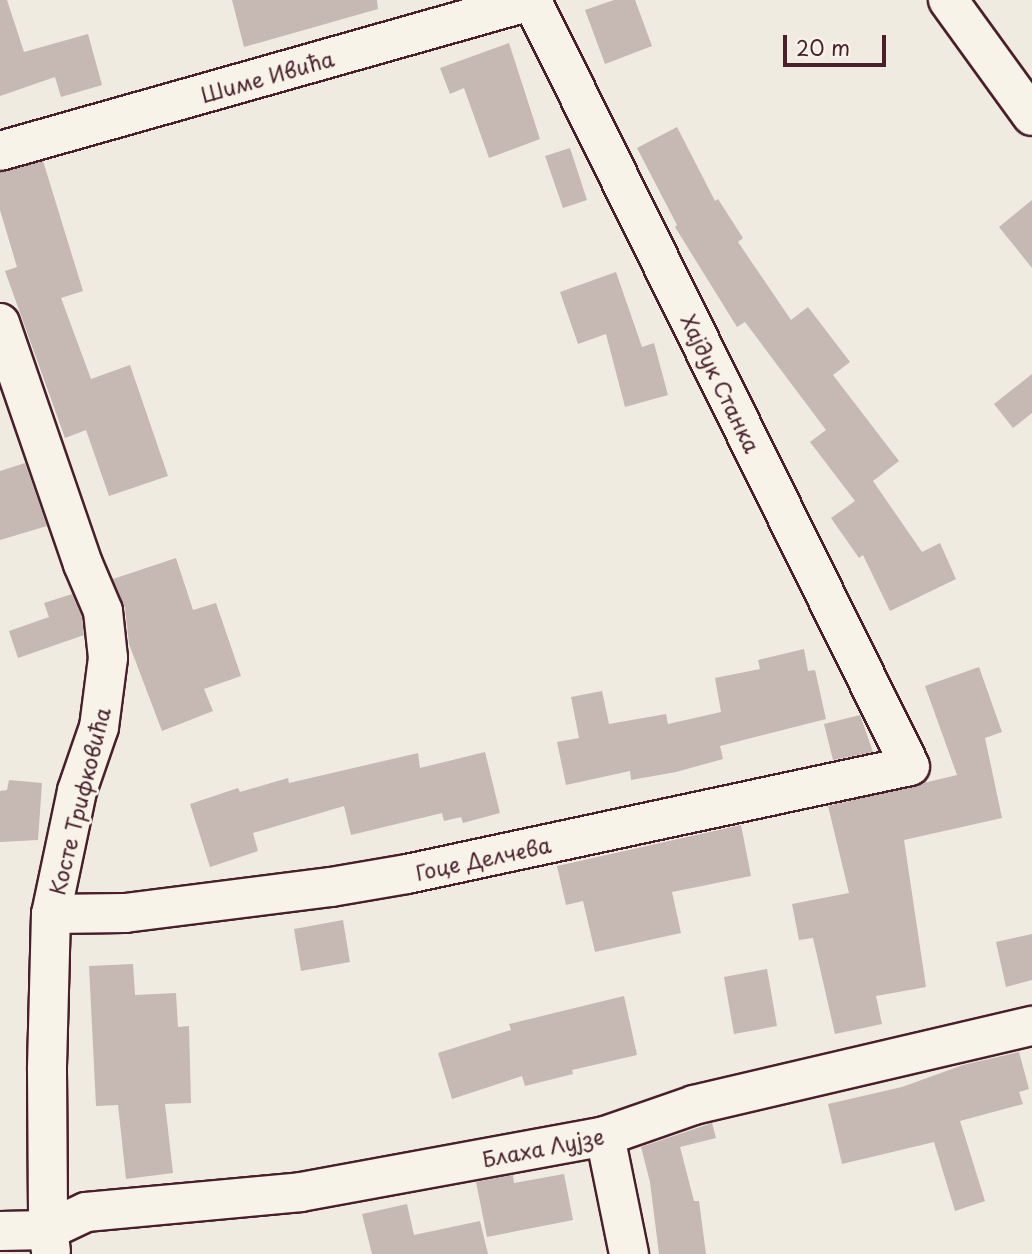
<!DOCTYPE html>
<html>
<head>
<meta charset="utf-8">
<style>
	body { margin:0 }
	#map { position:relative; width:1032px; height:1254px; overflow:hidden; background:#f0ebe0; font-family:"Playpen Sans",sans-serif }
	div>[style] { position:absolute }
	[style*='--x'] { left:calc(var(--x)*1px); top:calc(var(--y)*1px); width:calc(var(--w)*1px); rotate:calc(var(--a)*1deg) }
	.building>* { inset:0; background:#c6b8b3 }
	.roads { filter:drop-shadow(2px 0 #4a1f2b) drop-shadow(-2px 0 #4a1f2b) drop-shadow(0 2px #4a1f2b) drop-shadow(0 -2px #4a1f2b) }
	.street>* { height:38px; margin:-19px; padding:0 19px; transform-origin:19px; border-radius:19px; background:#f7f3e8 }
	span { translate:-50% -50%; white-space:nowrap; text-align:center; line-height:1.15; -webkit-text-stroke:6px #f7f3e8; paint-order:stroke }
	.street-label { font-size:21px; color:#4a1f2b }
	.scale { position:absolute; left:783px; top:35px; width:103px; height:32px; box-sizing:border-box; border:4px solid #4a1f2b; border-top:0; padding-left:9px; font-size:21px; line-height:24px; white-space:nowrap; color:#4a1f2b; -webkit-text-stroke:5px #f7f3e8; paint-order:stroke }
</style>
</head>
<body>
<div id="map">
	<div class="building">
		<i style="clip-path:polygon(0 0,7px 0,24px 52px,88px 34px,102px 85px,61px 97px,55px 77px,0 96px)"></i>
		<i style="clip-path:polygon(232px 0,377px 0,378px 9px,244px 47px)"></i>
		<i style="clip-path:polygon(614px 0,635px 0,652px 46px,605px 64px,585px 10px)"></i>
		<i style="clip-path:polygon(509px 43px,540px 139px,489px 158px,464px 88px,450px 94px,440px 68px)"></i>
		<i style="clip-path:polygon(677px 127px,715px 201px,718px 199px,743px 238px,738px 242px,791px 320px,808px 307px,850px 362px,833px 375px,899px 461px,873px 481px,922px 552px,940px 543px,956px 579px,890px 611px,863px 555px,859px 558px,831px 518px,855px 501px,810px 442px,826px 430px,745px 322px,737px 327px,675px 227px,677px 225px,637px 148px)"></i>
		<i style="clip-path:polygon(570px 148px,587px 200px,563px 208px,545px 156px)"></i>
		<i style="clip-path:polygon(43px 161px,83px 291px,61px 298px,91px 379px,130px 365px,168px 476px,109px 496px,86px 430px,65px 438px,5px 271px,17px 267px,0 210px,0 172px)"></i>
		<i style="clip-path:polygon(1032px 200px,1032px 268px,999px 227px)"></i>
		<i style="clip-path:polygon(616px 272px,642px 347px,654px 343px,668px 395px,625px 407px,606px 334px,578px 344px,560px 292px)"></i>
		<i style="clip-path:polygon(1032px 374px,1032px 413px,1013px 428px,994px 404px)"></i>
		<i style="clip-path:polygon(25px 463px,47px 526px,0 540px,0 471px)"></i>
		<i style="clip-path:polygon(176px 558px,193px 610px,216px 603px,241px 676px,204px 689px,213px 711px,162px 731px,129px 644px,125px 608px,113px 579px)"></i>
		<i style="clip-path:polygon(72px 594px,82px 617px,84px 635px,18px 658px,9px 631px,49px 617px,44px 603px)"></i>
		<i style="clip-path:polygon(804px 649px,808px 671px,815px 670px,826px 719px,720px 746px,723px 759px,676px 772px,631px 780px,630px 771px,566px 785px,557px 742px,579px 738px,571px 697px,602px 691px,609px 724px,666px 714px,668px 724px,721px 712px,715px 678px,760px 669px,758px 660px)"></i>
		<i style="clip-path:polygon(979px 667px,1002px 732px,985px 738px,1002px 818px,904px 840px,926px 987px,876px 996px,882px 1024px,835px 1034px,813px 938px,799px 940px,792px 904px,849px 893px,828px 806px,957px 775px,925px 686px)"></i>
		<i style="clip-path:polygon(860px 715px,873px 752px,833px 760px,824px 724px)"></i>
		<i style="clip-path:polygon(485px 752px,500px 813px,463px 823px,461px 817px,444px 821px,442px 813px,351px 835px,344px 806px,253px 833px,258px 851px,210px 867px,190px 804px,238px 788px,240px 792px,288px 778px,289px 783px,418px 753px,420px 768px)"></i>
		<i style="clip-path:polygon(9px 780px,42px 783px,38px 840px,0 842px,0 791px,7px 790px)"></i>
		<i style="clip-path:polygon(741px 825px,751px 876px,672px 892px,681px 933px,595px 952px,583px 901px,566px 905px,557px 866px)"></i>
		<i style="clip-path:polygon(343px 920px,350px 962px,301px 971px,294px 929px)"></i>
		<i style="clip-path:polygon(1032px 934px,1032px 980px,1006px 987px,996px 942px)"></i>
		<i style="clip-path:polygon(133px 964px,135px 995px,176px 993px,178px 1027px,189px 1026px,191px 1103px,165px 1104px,173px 1173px,126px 1179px,118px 1105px,96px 1106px,89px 966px)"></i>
		<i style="clip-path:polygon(767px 969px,777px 1026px,734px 1034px,724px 977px)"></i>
		<i style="clip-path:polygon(624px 996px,637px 1055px,572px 1070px,573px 1074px,525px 1086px,522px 1076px,452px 1099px,438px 1053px,511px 1030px,509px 1024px)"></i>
		<i style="clip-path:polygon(1019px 1052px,1029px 1089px,1019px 1092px,1023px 1104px,960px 1121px,985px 1201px,955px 1211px,934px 1142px,842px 1164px,828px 1104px,902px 1087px,963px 1065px)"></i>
		<i style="clip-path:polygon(712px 1123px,716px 1138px,680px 1147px,694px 1201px,699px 1201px,706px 1254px,659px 1254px,650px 1182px,641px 1147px)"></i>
		<i style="clip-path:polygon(564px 1174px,573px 1220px,487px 1237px,476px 1182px,513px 1175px,514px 1183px)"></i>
		<i style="clip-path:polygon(407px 1204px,414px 1235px,480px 1221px,488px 1254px,372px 1254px,362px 1214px)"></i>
	</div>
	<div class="roads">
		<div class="street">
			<i style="--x:948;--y:0;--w:143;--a:54.1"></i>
			<i style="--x:0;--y:151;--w:555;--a:-15.79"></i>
			<i style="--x:0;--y:323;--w:255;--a:71"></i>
			<i style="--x:83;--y:564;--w:51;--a:66.9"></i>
			<i style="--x:103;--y:611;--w:47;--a:83.9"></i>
			<i style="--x:108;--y:658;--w:70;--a:97.4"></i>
			<i style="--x:99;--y:727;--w:68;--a:109"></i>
			<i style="--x:77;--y:791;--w:126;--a:101.9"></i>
			<i style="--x:51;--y:914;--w:156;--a:91.5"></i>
			<i style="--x:47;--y:1070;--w:160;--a:89.6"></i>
			<i style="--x:48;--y:1230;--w:21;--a:82"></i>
			<i style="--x:51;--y:914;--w:74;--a:-0.8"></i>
			<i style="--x:125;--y:913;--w:208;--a:-7.2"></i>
			<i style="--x:331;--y:887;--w:77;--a:-9.7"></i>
			<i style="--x:407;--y:874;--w:514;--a:-12.12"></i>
			<i style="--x:910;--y:766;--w:853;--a:-116.29"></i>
			<i style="--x:605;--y:1136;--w:120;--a:78.5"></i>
			<i style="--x:0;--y:1231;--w:48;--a:-1.2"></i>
			<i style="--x:48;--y:1230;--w:42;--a:-25.3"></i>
			<i style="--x:86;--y:1212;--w:216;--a:-5.3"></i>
			<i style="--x:301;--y:1192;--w:309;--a:-10.4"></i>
			<i style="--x:605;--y:1136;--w:94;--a:-19.2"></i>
			<i style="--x:694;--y:1105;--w:347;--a:-13.2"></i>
		</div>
	</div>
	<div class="street-label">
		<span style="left:267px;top:76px;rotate:-16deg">Шиме Ивића</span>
		<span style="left:721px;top:383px;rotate:64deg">Хајдук Станка</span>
		<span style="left:79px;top:801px;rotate:-76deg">Косте Трифковића</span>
		<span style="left:483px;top:858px;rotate:-12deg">Гоце Делчева</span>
		<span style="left:543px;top:1147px;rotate:-11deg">Блаха Лујзе</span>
	</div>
	<div class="scale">20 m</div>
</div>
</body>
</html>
